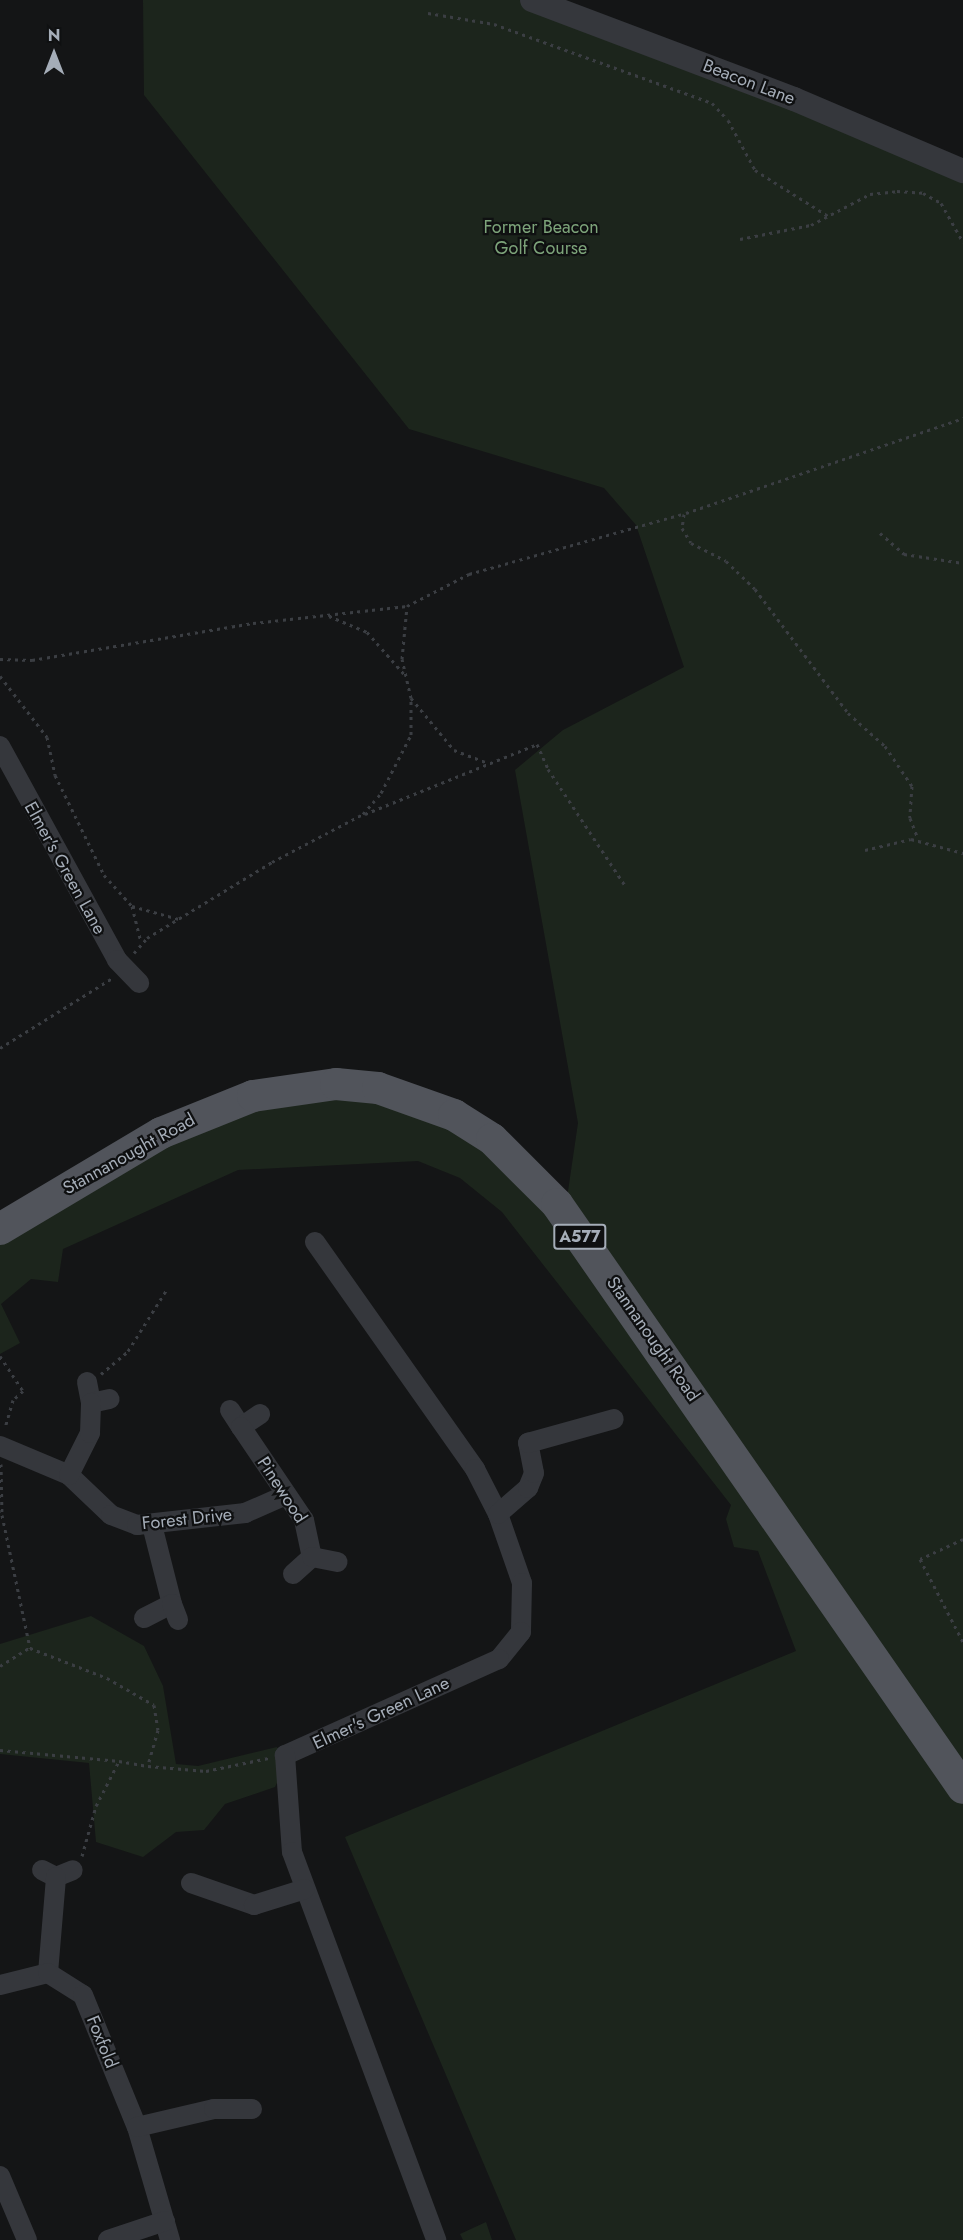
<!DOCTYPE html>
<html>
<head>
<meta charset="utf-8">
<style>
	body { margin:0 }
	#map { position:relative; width:963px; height:2240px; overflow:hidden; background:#141516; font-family:Jost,sans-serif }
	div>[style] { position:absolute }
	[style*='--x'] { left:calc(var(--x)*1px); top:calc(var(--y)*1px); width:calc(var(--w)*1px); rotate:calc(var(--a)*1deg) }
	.green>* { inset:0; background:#1c251c }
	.path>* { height:3px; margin-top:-1.5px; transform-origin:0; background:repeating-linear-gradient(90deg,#3b3e43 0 3px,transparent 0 7.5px) }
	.minor>* { height:20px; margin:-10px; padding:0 10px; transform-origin:10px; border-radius:10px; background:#35373c }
	.tertiary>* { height:24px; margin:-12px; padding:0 12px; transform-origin:12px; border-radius:12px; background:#35373c }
	.primary>* { height:32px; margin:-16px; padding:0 16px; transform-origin:16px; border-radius:16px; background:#51545b }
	span { translate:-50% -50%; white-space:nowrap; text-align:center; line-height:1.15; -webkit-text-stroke:4.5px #0f1011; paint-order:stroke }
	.shield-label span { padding:2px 4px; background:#0f1011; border:2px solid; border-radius:4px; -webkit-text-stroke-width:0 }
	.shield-label { font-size:16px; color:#a5adb8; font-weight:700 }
	.street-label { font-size:18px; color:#a5adb8 }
	.park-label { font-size:18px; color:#7da47a }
	.north { position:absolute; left:24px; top:24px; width:60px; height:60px; -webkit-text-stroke:4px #0f1011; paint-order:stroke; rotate:0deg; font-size:16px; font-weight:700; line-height:24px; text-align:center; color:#a5adb8 }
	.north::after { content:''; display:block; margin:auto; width:21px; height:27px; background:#a5adb8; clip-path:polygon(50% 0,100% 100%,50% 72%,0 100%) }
</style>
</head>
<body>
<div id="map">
	<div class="green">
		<i style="clip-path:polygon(143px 0,532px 0,963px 171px,963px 1785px,848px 1595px,567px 1198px,578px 1123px,515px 770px,563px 730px,684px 667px,636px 525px,604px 488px,409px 429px,144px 95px)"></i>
		<i style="clip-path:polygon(302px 1094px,402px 1099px,532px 1183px,963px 1790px,963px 2240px,516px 2240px,345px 1837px,796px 1651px,758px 1551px,734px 1547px,726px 1519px,731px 1505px,502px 1212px,460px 1178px,418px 1161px,238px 1170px,63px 1249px,58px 1282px,31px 1279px,1px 1304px,20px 1343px,0 1354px,0 1242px,179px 1134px)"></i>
		<i style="clip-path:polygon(91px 1616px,144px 1646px,163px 1686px,176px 1764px,198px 1766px,277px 1747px,284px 1768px,275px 1787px,225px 1804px,204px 1830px,176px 1832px,143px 1857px,96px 1842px,89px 1763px,0 1754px,0 1644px)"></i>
		<i style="clip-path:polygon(486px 2222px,492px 2240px,463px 2240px,460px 2234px)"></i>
	</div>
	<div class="path">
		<i style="--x:428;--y:13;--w:67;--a:9.5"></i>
		<i style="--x:494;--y:24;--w:232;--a:19.9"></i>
		<i style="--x:712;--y:103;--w:23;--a:47"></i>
		<i style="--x:728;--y:120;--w:57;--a:61.6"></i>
		<i style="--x:755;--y:170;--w:86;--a:32.2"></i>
		<i style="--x:740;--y:239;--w:72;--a:-11.2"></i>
		<i style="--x:811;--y:225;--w:67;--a:-27.7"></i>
		<i style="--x:870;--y:194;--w:27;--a:-6"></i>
		<i style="--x:897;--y:191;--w:26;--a:4"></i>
		<i style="--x:923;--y:193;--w:21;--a:29"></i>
		<i style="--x:941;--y:203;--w:45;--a:60.6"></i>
		<i style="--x:684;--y:514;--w:14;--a:98"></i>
		<i style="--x:682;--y:528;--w:17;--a:59"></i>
		<i style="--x:691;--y:543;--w:39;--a:27"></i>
		<i style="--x:726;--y:561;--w:40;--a:44"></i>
		<i style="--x:755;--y:589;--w:155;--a:53.1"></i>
		<i style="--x:848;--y:713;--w:50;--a:41.7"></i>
		<i style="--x:885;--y:746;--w:48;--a:56"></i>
		<i style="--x:912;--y:786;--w:32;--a:94"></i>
		<i style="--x:910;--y:818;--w:22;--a:69"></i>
		<i style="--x:880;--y:533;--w:32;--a:41"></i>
		<i style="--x:904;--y:554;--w:60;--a:8.7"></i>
		<i style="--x:329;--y:616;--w:41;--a:22.8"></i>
		<i style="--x:367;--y:632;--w:56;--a:48.6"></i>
		<i style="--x:0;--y:659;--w:32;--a:2"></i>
		<i style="--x:32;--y:660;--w:224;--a:-9.5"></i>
		<i style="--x:253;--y:623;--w:155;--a:-6.3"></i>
		<i style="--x:407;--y:606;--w:70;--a:-27.3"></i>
		<i style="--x:469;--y:574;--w:225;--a:-15.7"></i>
		<i style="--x:686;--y:513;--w:293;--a:-18.9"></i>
		<i style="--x:0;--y:676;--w:77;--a:52.4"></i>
		<i style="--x:47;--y:737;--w:39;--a:78"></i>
		<i style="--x:55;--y:775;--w:111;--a:63.9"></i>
		<i style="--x:104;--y:875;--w:42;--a:47.9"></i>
		<i style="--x:132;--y:906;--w:37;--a:76"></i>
		<i style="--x:411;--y:698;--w:67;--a:50.4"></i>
		<i style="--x:454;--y:750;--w:34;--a:21"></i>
		<i style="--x:365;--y:814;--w:186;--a:-22.1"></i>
		<i style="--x:537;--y:744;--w:27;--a:66"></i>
		<i style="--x:548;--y:769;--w:141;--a:56.5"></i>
		<i style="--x:865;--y:850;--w:47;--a:-13.4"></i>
		<i style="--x:911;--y:839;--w:54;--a:15.1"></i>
		<i style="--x:132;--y:906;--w:49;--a:15.5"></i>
		<i style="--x:134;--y:953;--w:20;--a:-49"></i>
		<i style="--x:147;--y:938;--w:146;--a:-31.3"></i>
		<i style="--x:272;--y:862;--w:103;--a:-27.8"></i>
		<i style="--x:363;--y:814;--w:28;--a:-49"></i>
		<i style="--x:381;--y:793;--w:65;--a:-62.7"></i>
		<i style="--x:411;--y:735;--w:37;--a:-90"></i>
		<i style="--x:411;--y:698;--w:40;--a:-103"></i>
		<i style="--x:402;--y:659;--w:53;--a:-84.6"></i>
		<i style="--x:0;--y:1048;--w:131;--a:-31.9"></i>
		<i style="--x:0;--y:1356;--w:42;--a:56.7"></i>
		<i style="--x:23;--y:1391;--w:13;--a:138"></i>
		<i style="--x:13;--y:1400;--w:29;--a:106"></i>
		<i style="--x:101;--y:1374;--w:35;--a:-40"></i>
		<i style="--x:128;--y:1351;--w:73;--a:-57.8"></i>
		<i style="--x:1;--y:1464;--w:51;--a:88.9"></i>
		<i style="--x:2;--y:1515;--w:136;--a:78.1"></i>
		<i style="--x:30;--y:1648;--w:83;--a:21.3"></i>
		<i style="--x:107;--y:1678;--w:54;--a:29.9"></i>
		<i style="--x:154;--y:1705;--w:25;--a:81"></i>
		<i style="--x:158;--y:1730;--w:37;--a:106"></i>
		<i style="--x:148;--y:1766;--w:58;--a:4.9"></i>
		<i style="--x:206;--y:1771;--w:64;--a:-11.7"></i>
		<i style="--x:963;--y:1539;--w:47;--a:155.1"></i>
		<i style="--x:920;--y:1559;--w:93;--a:62.6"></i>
		<i style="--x:0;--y:1666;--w:34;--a:-32"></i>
		<i style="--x:0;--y:1750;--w:120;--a:5.3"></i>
		<i style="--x:82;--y:1856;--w:52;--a:-74.4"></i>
		<i style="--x:96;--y:1806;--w:51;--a:-62.9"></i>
		<i style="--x:119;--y:1761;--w:29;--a:10"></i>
	</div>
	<div class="minor">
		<i style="--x:0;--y:746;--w:244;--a:61.3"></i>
		<i style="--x:117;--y:960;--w:32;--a:46"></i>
		<i style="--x:315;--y:1242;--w:278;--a:54.8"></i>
		<i style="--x:475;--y:1469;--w:51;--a:62.9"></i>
		<i style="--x:498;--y:1514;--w:73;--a:70.8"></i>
		<i style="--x:522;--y:1583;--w:49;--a:91.2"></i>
		<i style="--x:521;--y:1632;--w:35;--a:129"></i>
		<i style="--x:499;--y:1659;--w:235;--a:155.8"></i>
		<i style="--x:285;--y:1755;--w:97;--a:85.9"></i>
		<i style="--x:292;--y:1852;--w:414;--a:69.6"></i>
		<i style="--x:87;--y:1382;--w:21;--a:79"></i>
		<i style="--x:91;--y:1403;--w:19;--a:-12"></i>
		<i style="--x:230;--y:1410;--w:20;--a:57"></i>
		<i style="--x:241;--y:1427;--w:23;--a:-34"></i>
		<i style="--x:241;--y:1427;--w:112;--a:55.9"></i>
		<i style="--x:304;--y:1520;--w:38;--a:78"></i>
		<i style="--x:0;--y:1446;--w:75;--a:22.8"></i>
		<i style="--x:69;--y:1475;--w:58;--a:43.6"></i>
		<i style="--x:111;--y:1515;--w:28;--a:21"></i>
		<i style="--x:137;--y:1525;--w:109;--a:-6.3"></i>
		<i style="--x:245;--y:1513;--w:45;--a:-23.7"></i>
		<i style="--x:69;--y:1475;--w:47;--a:-63.4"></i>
		<i style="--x:90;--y:1433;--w:30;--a:-88"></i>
		<i style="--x:498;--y:1514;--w:40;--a:-41"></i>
		<i style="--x:528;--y:1488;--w:16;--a:-68"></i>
		<i style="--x:534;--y:1473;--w:31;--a:-101"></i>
		<i style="--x:528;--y:1443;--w:89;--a:-15.6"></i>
		<i style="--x:152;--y:1525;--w:81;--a:75.8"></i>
		<i style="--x:293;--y:1574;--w:25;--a:-42"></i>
		<i style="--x:312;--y:1557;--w:26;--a:11"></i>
		<i style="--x:144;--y:1618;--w:31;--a:-27"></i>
		<i style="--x:172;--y:1604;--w:17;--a:69"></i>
		<i style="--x:42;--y:1870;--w:16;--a:27"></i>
		<i style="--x:56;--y:1877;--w:18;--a:-22"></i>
		<i style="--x:191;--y:1883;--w:67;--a:19.2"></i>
		<i style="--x:254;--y:1905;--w:53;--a:-17.4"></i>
		<i style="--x:48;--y:1973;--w:96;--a:-85.2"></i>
		<i style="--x:0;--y:1985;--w:49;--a:-14"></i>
		<i style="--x:48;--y:1973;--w:41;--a:32.2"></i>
		<i style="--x:83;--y:1995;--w:143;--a:67.8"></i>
		<i style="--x:137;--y:2127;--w:118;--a:73.7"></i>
		<i style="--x:137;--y:2127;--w:79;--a:-13.2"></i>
		<i style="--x:214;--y:2109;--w:38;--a:0"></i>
		<i style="--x:0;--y:2176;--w:69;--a:67.1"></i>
		<i style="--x:108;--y:2240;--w:60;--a:-18.4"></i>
	</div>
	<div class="tertiary">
		<i style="--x:532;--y:0;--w:280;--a:20.7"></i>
		<i style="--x:794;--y:99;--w:184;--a:23.1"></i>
	</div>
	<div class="primary">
		<i style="--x:0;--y:1229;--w:187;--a:-30.8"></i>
		<i style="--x:161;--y:1133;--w:99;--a:-21.9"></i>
		<i style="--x:253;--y:1096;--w:84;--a:-8.2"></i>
		<i style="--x:336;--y:1084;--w:42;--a:5.4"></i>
		<i style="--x:378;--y:1088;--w:81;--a:19.6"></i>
		<i style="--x:454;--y:1115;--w:45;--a:32.3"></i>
		<i style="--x:492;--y:1139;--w:92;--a:45"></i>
		<i style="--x:557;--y:1204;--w:711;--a:55.19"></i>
	</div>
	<div class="shield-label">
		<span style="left:580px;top:1237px">A577</span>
	</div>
	<div class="street-label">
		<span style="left:749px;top:82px;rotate:21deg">Beacon Lane</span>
		<span style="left:65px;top:868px;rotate:61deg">Elmer's Green Lane</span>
		<span style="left:129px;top:1154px;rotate:-29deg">Stannanought Road</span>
		<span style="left:653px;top:1339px;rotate:55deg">Stannanought Road</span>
		<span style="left:282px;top:1490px;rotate:57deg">Pinewood</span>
		<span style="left:187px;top:1519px;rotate:-6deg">Forest Drive</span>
		<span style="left:381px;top:1713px;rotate:-25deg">Elmer's Green Lane</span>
		<span style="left:102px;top:2042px;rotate:68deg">Foxfold</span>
	</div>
	<div class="park-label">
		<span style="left:541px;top:238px">Former Beacon<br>Golf Course</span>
	</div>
	<div class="north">N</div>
</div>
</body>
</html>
